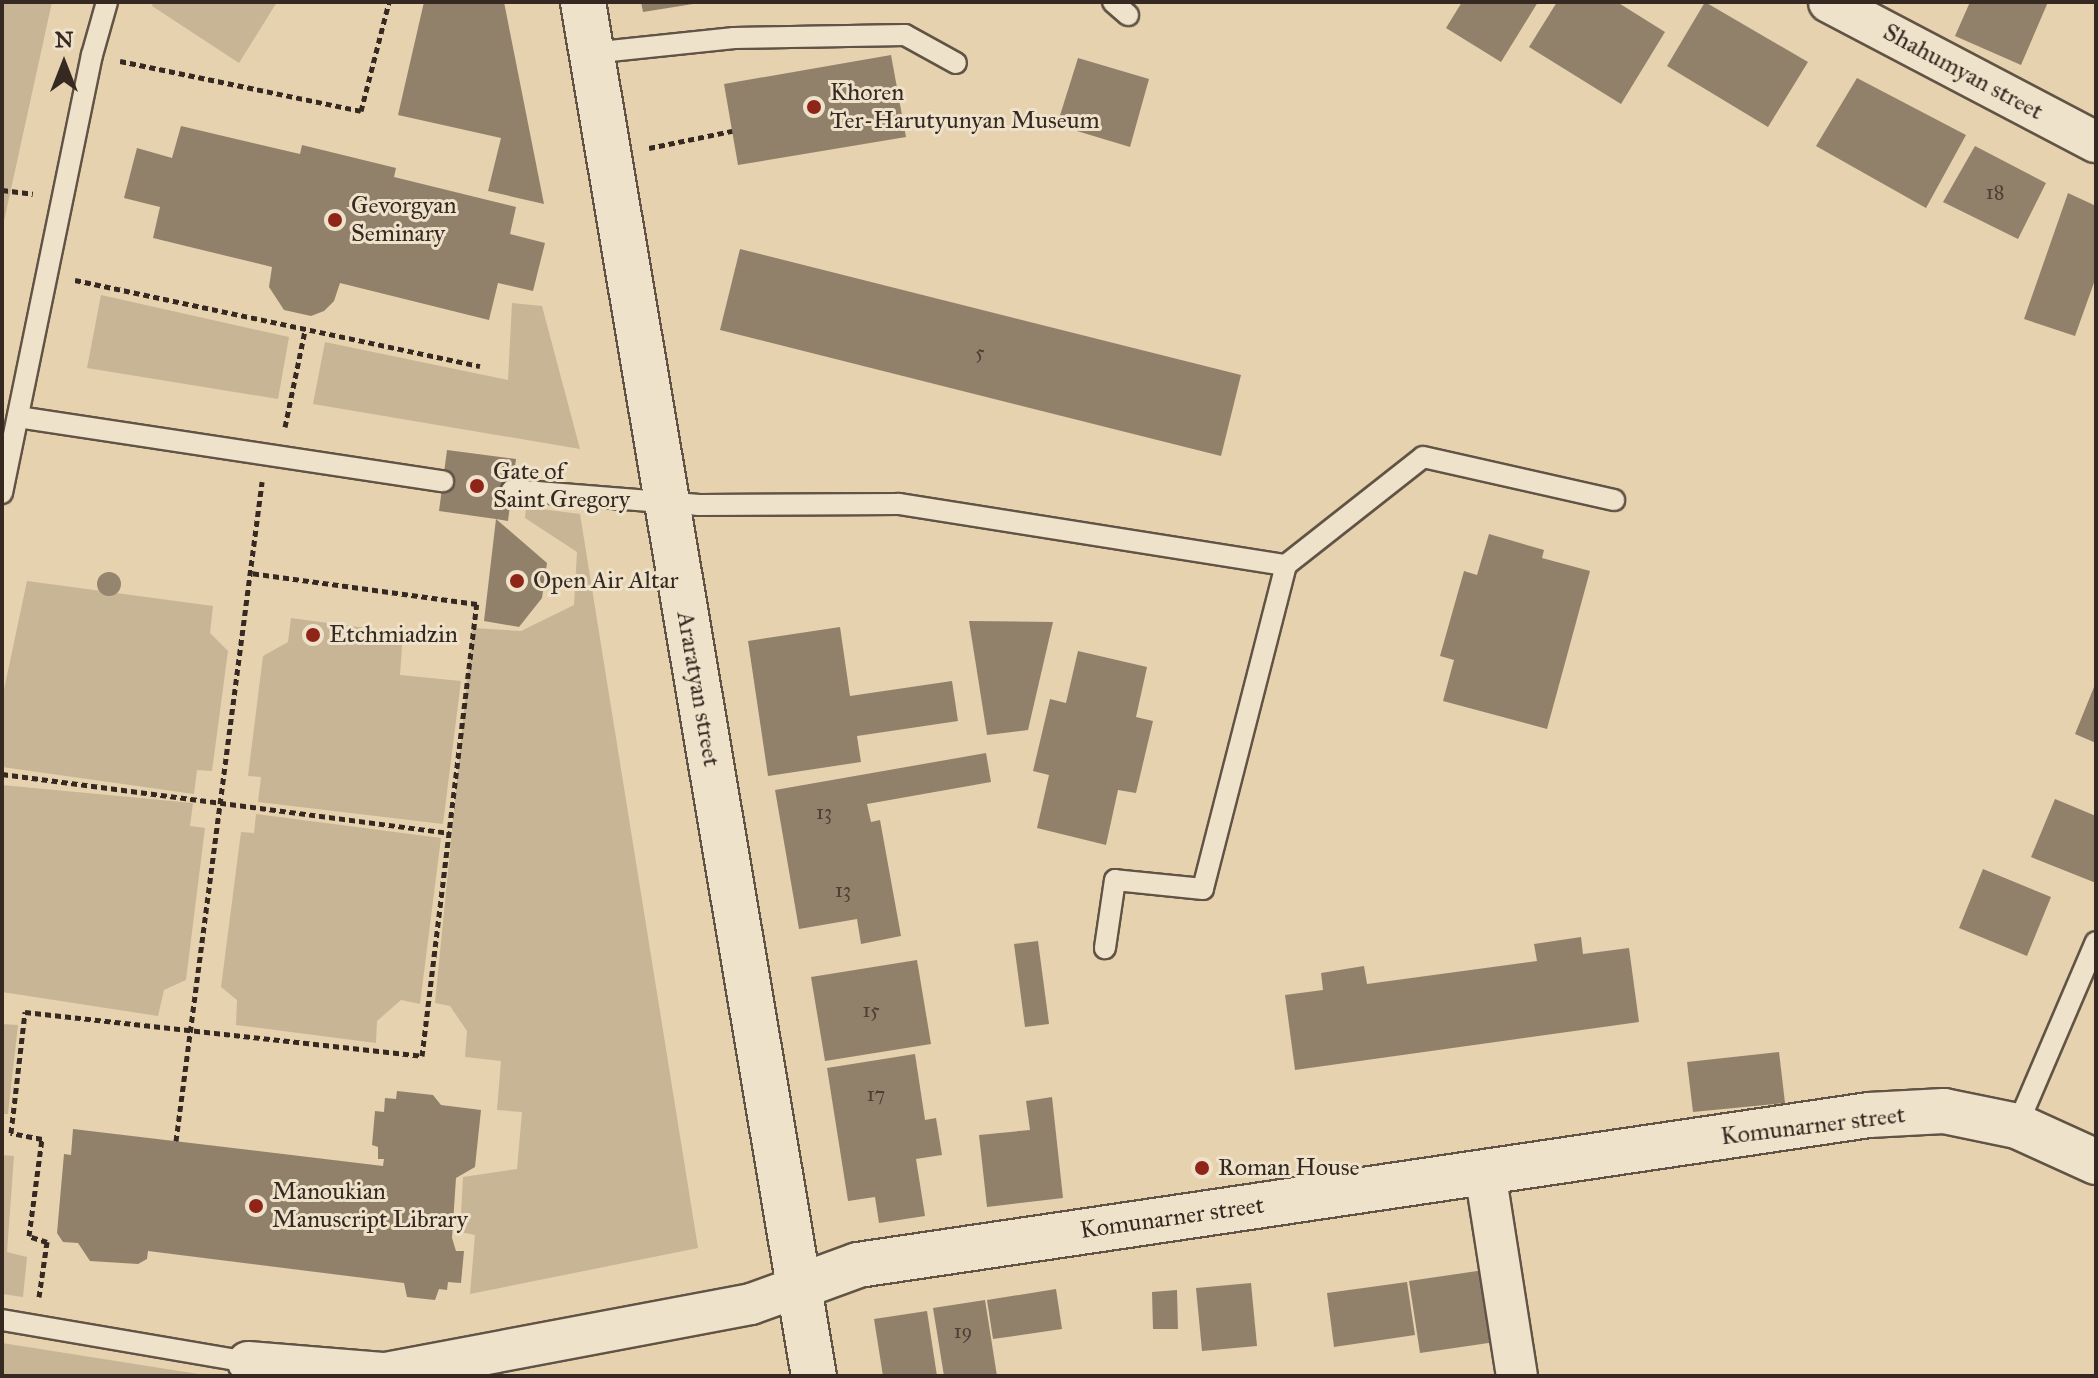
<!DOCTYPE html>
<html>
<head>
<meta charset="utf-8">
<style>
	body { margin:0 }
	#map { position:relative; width:2098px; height:1378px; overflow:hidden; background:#e6d2ae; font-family:"IM FELL Great Primer",serif }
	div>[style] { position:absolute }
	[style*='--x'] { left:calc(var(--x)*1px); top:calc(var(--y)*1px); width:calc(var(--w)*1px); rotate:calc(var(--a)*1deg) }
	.green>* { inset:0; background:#c8b596 }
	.building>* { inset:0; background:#91816b }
	.path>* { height:5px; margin-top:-2.5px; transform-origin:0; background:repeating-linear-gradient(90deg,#352922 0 6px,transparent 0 10px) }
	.roads { filter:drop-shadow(2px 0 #615345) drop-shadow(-2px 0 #615345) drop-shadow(0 2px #615345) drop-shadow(0 -2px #615345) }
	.service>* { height:20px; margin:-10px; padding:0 10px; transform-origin:10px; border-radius:10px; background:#efe2ca }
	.minor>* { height:40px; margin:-20px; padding:0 20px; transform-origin:20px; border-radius:20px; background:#efe2ca }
	.tertiary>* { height:44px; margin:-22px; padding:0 22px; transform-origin:22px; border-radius:22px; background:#efe2ca }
	.secondary>* { height:44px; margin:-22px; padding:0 22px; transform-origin:22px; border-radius:22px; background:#efe2ca }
	.trees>* { width:24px; height:24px; margin:-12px; border-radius:50%; background:#95846e }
	.dots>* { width:22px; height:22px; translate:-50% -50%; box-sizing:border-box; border:4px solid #efe2ca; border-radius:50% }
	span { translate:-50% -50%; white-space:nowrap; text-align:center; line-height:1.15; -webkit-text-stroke:6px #efe2ca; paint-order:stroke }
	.number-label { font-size:20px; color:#4c3f34 }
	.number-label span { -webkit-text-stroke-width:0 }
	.street-label { font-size:24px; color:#352922 }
	.poi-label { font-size:24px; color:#352922 }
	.left { translate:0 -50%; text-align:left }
	.frame { position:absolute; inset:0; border:4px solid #352922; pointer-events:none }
	.north { position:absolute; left:24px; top:24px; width:80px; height:80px; -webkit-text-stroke:6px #efe2ca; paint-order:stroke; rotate:0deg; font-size:22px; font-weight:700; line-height:32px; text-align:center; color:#352922 }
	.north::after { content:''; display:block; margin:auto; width:28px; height:36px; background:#352922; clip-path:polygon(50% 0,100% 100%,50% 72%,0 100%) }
</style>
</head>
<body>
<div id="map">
	<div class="green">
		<i style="clip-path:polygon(2px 2px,52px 2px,2px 230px)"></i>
		<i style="clip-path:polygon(153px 2px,277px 2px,239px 63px,152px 6px)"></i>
		<i style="clip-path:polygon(101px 295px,289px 337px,278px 399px,87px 368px)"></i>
		<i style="clip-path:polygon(512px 303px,542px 306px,580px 449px,313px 404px,325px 342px,508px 380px)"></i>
		<i style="clip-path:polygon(526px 507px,580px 514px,698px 1248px,470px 1294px,475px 1235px,460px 1232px,463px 1177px,517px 1169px,522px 1112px,497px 1110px,501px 1061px,465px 1057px,467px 1031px,450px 1006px,435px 1003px,472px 628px,521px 631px,574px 605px,577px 552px,525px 518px)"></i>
		<i style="clip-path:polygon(27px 581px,213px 606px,210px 633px,228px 651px,212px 771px,197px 770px,194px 794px,2px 767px,2px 699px)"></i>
		<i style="clip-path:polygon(291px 618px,403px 633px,400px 675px,461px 681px,443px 824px,258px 802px,261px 777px,248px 776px,263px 656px,288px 642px)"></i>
		<i style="clip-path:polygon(2px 785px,193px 803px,190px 826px,205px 828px,186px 980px,164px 990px,158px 1016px,2px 992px)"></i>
		<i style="clip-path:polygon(256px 814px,441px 838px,420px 1004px,401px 1000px,377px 1021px,376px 1043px,236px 1025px,237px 1000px,221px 987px,241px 832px,254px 833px)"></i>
		<i style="clip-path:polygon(2px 1024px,18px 1025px,8px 1114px,2px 1114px)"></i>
		<i style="clip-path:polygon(2px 1155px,14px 1156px,7px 1252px,27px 1257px,23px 1297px,2px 1294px)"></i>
		<i style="clip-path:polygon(2px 1343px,211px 1376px,2px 1376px)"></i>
	</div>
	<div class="building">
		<i style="clip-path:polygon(424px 2px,504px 2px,544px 204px,488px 191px,501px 138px,398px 115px)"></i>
		<i style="clip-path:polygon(641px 2px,693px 2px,693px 4px,643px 12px)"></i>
		<i style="clip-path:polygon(1462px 2px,1538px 2px,1501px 62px,1446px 28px)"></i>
		<i style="clip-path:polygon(1557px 2px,1617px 2px,1665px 32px,1621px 104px,1529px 47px)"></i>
		<i style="clip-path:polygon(1705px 2px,1808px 62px,1768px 127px,1667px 66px)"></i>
		<i style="clip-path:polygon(1970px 2px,2048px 2px,2021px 65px,1955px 36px)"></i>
		<i style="clip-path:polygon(891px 55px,906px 137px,738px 165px,724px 84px)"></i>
		<i style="clip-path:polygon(1078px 58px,1149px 79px,1130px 147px,1057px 125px)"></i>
		<i style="clip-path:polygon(1857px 78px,1966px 135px,1926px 208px,1816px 146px)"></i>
		<i style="clip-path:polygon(181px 126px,300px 154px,302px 145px,396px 168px,394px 177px,516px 207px,510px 234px,545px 243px,533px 291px,498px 283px,489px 320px,340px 283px,334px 301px,324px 311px,311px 316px,284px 310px,269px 287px,272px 267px,153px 238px,160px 207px,124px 198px,137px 148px,172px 158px)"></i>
		<i style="clip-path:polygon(1975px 146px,2046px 183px,2018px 239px,1943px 202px)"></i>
		<i style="clip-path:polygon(2068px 193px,2096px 206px,2096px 277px,2075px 336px,2024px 319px)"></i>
		<i style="clip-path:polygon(740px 249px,1241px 375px,1221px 456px,720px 330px)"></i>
		<i style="clip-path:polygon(447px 450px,516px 459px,508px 521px,496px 519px,547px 563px,542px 598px,519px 627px,484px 621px,496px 519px,439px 511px)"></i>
		<i style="clip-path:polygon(1489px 534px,1544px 550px,1542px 558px,1590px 571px,1547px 729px,1443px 701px,1454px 660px,1440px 656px,1464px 571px,1477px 575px)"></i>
		<i style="clip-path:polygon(969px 621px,1053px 622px,1028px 730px,987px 735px)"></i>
		<i style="clip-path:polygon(840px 627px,850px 696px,952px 681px,958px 721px,857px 736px,861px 762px,768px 776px,748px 641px)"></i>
		<i style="clip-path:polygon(1078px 651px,1147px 667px,1136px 717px,1153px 721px,1136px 793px,1118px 790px,1106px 845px,1037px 828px,1049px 775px,1033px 771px,1050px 699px,1066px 703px)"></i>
		<i style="clip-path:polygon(2096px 682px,2096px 743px,2075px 734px)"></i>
		<i style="clip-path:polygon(986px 753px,991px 782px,867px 804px,871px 822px,880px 820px,901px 936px,861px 944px,857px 919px,799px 929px,775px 790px)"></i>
		<i style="clip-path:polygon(2055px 799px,2096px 816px,2096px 883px,2031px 857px)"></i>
		<i style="clip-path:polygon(1983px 869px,2051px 897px,2027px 956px,1959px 928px)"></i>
		<i style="clip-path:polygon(1581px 937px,1583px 954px,1629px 948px,1639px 1022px,1295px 1070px,1285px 995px,1323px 990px,1321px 973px,1364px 966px,1367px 984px,1537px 961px,1534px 944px)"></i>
		<i style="clip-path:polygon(1038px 941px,1049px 1024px,1025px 1027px,1014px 944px)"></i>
		<i style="clip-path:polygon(917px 960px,931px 1044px,825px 1061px,811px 977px)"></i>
		<i style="clip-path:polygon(1779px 1052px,1785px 1103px,1693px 1112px,1687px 1062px)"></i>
		<i style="clip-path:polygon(915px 1054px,925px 1120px,936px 1118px,942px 1155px,916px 1159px,925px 1216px,879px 1223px,875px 1197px,848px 1201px,827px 1068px)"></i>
		<i style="clip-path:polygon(397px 1091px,433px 1095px,441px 1105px,481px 1110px,475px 1167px,456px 1178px,452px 1238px,456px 1251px,464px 1251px,461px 1283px,448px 1282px,447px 1290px,439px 1289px,435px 1300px,407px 1297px,404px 1283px,148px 1251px,147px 1259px,138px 1264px,90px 1261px,78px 1243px,63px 1242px,57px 1233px,64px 1154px,71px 1155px,73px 1129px,383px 1166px,384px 1159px,378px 1159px,378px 1147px,372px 1145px,375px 1111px,384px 1112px,385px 1098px,396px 1099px)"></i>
		<i style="clip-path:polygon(1052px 1097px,1063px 1198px,987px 1207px,979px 1135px,1030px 1130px,1026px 1101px)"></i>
		<i style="clip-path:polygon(1491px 1269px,1502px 1341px,1420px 1353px,1409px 1281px)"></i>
		<i style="clip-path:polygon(1407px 1282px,1415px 1335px,1334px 1347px,1327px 1293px)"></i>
		<i style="clip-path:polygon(1251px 1283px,1257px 1346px,1202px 1351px,1196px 1288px)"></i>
		<i style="clip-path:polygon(1056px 1289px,1062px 1329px,993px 1339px,987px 1300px)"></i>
		<i style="clip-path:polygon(1177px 1290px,1178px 1329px,1153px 1329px,1152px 1292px)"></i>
		<i style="clip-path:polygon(985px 1300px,997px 1376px,944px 1376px,933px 1308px)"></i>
		<i style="clip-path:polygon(927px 1311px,937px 1376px,883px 1376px,874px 1319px)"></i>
	</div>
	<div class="path">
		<i style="--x:120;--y:61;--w:246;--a:11.7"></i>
		<i style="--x:361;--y:111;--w:113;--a:-75.6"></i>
		<i style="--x:649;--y:148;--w:85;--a:-11.6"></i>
		<i style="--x:2;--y:190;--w:31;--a:7"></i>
		<i style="--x:75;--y:280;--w:414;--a:12"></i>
		<i style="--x:285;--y:427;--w:99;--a:-78.3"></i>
		<i style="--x:2;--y:774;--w:451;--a:7.5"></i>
		<i style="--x:176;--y:1141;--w:665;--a:-82.56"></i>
		<i style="--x:39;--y:1297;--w:56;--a:-81.7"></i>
		<i style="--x:47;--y:1242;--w:19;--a:-162"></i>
		<i style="--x:29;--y:1236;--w:98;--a:-82.4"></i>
		<i style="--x:42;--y:1139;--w:32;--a:-169"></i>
		<i style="--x:11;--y:1133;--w:122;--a:-83.4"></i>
		<i style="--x:25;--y:1012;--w:399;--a:6.3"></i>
		<i style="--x:422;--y:1056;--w:455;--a:-83.1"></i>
		<i style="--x:477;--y:604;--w:228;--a:-172.2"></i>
	</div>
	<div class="roads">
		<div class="service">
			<i style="--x:1113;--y:2;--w:20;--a:41"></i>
			<i style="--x:591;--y:53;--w:144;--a:-6"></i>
			<i style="--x:734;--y:38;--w:171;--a:-1"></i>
			<i style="--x:905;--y:35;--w:58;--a:28.8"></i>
			<i style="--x:18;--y:417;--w:430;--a:8.6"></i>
			<i style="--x:512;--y:490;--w:188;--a:4.6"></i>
			<i style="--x:699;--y:505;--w:200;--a:-0.3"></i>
			<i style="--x:899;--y:504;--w:392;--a:9"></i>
			<i style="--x:1286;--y:565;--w:334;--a:104.4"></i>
			<i style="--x:1203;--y:889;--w:88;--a:-174.2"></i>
			<i style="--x:1115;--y:880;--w:69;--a:98.4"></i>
			<i style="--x:2;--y:493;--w:447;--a:-78.4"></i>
			<i style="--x:92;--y:55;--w:55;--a:-74.2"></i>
			<i style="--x:1286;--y:565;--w:174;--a:-38.2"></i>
			<i style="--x:1423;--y:457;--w:196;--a:12.7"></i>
			<i style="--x:2017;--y:1126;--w:200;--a:-66.8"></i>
			<i style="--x:2;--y:1320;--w:250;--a:9.7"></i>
		</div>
		<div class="minor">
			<i style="--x:1829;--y:2;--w:301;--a:27.7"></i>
			<i style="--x:1485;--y:1172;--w:206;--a:81.1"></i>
			<i style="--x:248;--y:1362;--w:138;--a:4.6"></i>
			<i style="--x:386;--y:1373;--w:371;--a:-10.7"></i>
			<i style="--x:751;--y:1304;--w:50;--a:-19.9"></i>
		</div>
		<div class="tertiary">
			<i style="--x:798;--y:1287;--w:64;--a:-20.1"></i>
			<i style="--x:858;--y:1265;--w:1022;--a:-8.44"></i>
			<i style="--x:1869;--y:1115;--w:75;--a:-3.1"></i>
			<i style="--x:1944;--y:1111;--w:75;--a:11.6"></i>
			<i style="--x:2017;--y:1126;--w:87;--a:24.5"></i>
		</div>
		<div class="secondary">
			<i style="--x:583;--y:2;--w:1393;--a:80.46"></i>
		</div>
	</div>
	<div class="trees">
		<i style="left:109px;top:584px"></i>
	</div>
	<div class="dots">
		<i style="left:814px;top:107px;background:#8f2418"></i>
		<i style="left:335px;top:220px;background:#8f2418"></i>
		<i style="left:477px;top:486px;background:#8f2418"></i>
		<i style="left:517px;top:581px;background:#8f2418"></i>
		<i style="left:313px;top:635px;background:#8f2418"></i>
		<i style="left:1202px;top:1168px;background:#8f2418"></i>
		<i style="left:256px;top:1206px;background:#8f2418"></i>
	</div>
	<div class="number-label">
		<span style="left:1995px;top:192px">18</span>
		<span style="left:980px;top:352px">5</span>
		<span style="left:824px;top:812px">13</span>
		<span style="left:843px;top:890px">13</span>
		<span style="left:871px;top:1010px">15</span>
		<span style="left:876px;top:1094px">17</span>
		<span style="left:963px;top:1331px">19</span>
	</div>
	<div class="street-label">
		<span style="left:1963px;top:72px;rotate:28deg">Shahumyan street</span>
		<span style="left:698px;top:689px;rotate:80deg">Araratyan street</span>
		<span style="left:1813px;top:1126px;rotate:-7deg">Komunarner street</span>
		<span style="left:1172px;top:1218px;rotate:-8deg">Komunarner street</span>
	</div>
	<div class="poi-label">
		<span class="left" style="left:830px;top:107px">Khoren<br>Ter-Harutyunyan Museum</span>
		<span class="left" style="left:351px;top:220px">Gevorgyan<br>Seminary</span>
		<span class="left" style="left:493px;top:486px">Gate of<br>Saint Gregory</span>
		<span class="left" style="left:533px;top:581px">Open Air Altar</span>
		<span class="left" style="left:329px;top:635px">Etchmiadzin</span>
		<span class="left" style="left:1218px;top:1168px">Roman House</span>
		<span class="left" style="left:272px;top:1206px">Manoukian<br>Manuscript Library</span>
	</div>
	<div class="frame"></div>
	<div class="north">N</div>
</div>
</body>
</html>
